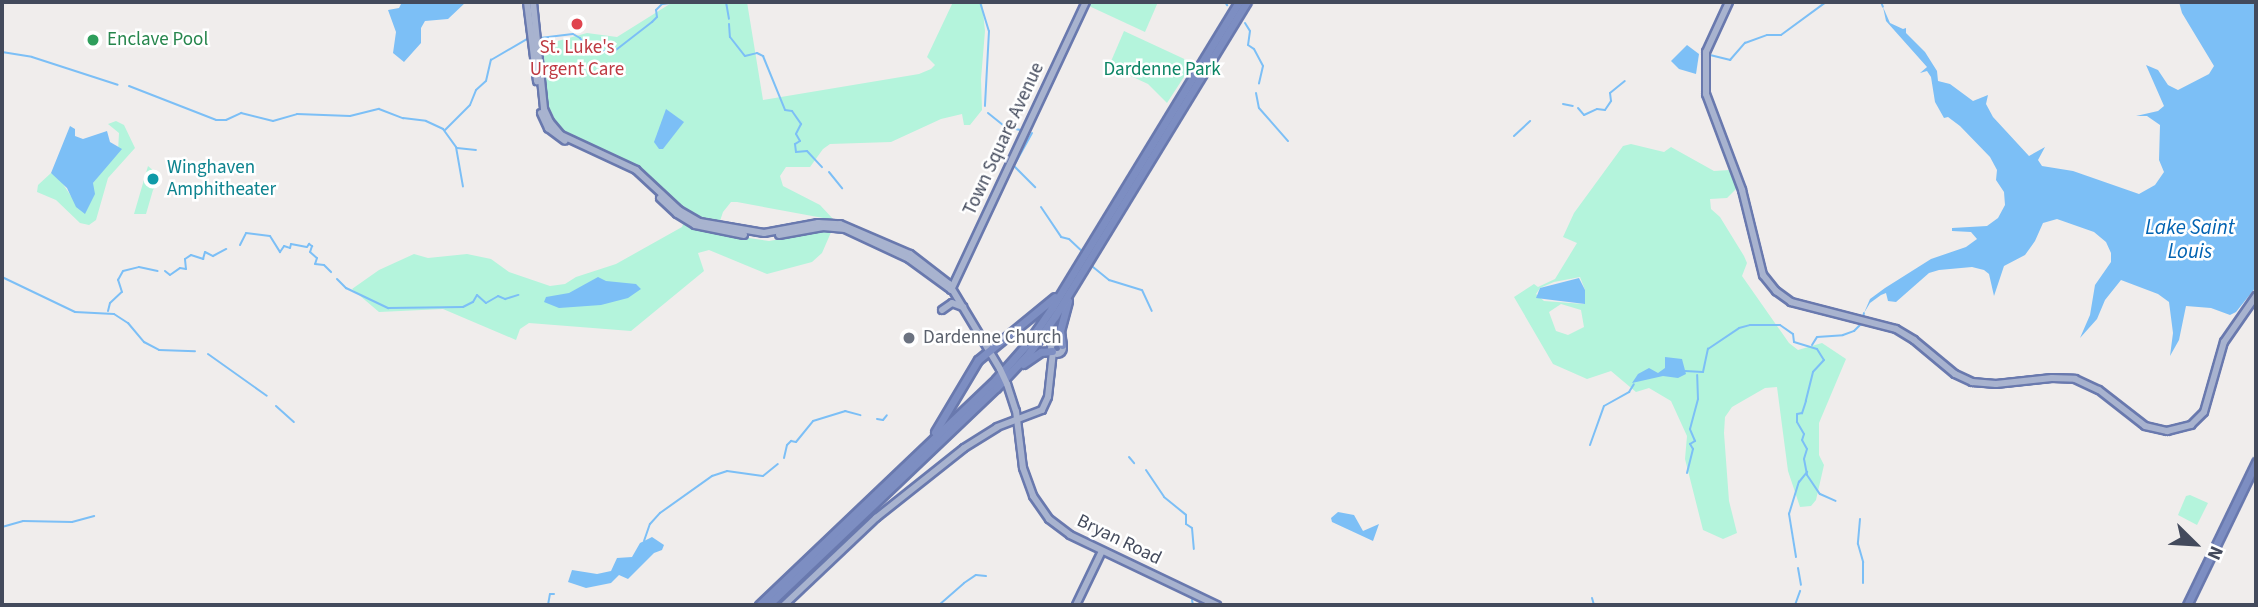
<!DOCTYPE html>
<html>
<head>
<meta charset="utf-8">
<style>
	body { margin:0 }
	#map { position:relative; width:2258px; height:607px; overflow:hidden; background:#f0edec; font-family:"Source Sans 3",sans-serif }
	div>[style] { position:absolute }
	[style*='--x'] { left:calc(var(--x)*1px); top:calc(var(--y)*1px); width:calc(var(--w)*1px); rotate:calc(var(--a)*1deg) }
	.green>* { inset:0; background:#b4f4dc }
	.water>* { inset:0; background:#7cbff6 }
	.stream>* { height:2px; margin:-1px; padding:0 1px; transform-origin:1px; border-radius:1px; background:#7cbff6 }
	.roads { filter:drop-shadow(2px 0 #6979ae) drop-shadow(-2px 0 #6979ae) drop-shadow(0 2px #6979ae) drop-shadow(0 -2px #6979ae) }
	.major>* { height:6px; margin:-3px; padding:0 3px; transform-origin:3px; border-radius:3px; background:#a8b3cf }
	.major>.ring { margin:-3px; padding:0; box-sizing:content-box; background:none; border:6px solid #a8b3cf; border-radius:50% }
	.highway>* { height:7px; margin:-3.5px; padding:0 3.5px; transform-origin:3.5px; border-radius:3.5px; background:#7d8ec2 }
	.major-bridge>* { height:6px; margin:-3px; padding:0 3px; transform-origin:3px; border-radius:3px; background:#a8b3cf }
	.dots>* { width:19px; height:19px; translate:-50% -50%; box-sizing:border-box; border:4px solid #fff; border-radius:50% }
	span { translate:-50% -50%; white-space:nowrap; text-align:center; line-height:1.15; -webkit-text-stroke:5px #fff; paint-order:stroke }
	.leisure-label { font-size:19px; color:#27864d }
	.left { translate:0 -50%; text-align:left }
	.health-label { font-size:19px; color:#be3a42 }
	.park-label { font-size:19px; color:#0c8565 }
	.street-label { font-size:19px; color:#434a5c }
	.culture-label { font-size:19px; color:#0d838f }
	.worship-label { font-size:19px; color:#5b616d }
	.water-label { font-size:21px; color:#0062b1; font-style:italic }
	.frame { position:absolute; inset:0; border:4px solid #434a5c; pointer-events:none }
	.north { position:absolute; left:2160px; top:509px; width:70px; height:70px; -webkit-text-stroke:5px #fff; paint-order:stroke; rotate:114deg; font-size:19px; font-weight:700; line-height:28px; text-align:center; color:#434a5c }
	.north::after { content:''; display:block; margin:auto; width:24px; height:32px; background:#434a5c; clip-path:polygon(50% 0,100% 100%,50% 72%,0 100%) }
</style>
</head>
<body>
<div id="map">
	<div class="green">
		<i style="clip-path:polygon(673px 2px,747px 2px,763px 100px,919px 74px,931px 69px,935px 65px,927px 57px,953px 2px,982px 2px,985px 31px,981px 79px,982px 110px,970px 125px,964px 125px,962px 114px,941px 119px,891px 142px,830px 144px,823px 149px,810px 167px,786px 167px,780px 176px,783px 186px,820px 205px,834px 220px,737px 202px,731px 202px,723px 212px,716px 233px,769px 241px,832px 230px,822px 253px,812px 262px,767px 274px,709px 250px,698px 253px,704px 271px,631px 331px,529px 323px,520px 329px,516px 340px,443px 309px,379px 312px,352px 289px,379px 270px,414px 254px,428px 258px,467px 254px,491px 259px,509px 272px,550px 286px,565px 284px,576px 277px,616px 264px,682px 227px,687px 213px,643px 173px,560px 130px,548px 105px,543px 45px,587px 33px,617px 37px)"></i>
		<i style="clip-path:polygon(1089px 2px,1158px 2px,1145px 32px,1089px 6px)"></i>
		<i style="clip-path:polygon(1124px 31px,1193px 63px,1167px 103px,1148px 84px,1109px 66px)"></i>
		<i style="clip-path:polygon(116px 121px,124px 125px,135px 148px,108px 178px,96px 220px,89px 225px,80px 223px,56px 200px,37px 192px,38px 185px,51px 173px,59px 178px,71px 196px,93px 183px,118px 151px,119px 133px,108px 124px)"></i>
		<i style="clip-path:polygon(evenodd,1631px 144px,1664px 152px,1671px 147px,1714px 171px,1730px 170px,1737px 188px,1727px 198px,1710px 199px,1711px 209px,1720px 217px,1744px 256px,1747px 263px,1742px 276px,1789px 343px,1798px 350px,1822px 343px,1846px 359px,1819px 423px,1819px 455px,1824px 465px,1816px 500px,1811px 506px,1800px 507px,1788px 471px,1777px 387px,1765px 388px,1732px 407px,1725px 417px,1724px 433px,1729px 501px,1737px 533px,1723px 539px,1703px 530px,1685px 459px,1687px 436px,1671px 401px,1649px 388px,1636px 392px,1611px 371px,1587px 379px,1553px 364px,1514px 297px,1534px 284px,1538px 287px,1555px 279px,1577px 243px,1563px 237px,1574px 213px,1623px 146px,1631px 144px,1580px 277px,1585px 290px,1584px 304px,1544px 301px,1536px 294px,1540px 288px,1554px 282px,1580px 277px,1631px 144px,1561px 304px,1581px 310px,1584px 327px,1568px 335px,1556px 331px,1549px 312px,1561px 304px)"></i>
		<i style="clip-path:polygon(148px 166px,162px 178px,153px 190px,146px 214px,134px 214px)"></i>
		<i style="clip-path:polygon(2190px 495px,2208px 503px,2197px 525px,2178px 515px,2186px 496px)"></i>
	</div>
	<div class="water">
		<i style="clip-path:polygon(402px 2px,466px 2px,448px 19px,425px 21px,421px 28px,421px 43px,404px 62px,393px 53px,396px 32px,388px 10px,399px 8px)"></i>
		<i style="clip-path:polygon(2179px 2px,2256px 2px,2256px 287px,2236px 312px,2230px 315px,2211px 308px,2186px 306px,2179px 340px,2170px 356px,2173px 333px,2169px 302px,2158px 294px,2121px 280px,2105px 300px,2097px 319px,2080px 338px,2090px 315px,2095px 285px,2111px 262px,2111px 253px,2106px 242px,2094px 232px,2057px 219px,2043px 223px,2035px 241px,2025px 255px,2004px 266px,1994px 296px,1989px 274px,1984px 270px,1972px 267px,1939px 270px,1929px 273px,1896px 302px,1888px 301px,1886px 293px,1881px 295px,1870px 303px,1864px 313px,1870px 299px,1885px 288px,1931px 259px,1966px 247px,1977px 239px,1971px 232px,1952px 231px,1952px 228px,1987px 226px,1998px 218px,2005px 205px,2004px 192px,1996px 180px,1997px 170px,1990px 157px,1960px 126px,1948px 117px,1944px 118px,1935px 102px,1931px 77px,1927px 71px,1920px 73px,1927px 67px,1886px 21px,1883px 7px,1890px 23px,1903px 29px,1906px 28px,1906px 33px,1925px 52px,1937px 71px,1938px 81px,1950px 84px,1973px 101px,1988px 95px,1986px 104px,1993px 117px,2029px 156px,2045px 147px,2038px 160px,2042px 166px,2073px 171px,2139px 194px,2155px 185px,2164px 172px,2159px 160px,2160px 125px,2147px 116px,2136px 116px,2158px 111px,2164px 106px,2146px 65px,2158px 70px,2168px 85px,2178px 90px,2209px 74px,2214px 66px,2182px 13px)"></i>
		<i style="clip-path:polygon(1687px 45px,1699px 54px,1696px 74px,1679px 69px,1671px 61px)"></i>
		<i style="clip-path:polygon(666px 109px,684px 122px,663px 149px,659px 149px,654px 142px)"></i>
		<i style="clip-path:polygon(70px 126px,75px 129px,75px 136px,83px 139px,107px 131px,110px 142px,122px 149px,93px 183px,95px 194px,85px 214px,76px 207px,67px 188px,51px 173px)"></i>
		<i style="clip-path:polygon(598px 277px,606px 281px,636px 284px,641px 289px,628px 298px,601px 305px,559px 308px,544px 302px,546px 297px,569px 293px)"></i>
		<i style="clip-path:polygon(1579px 278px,1585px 290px,1585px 304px,1536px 298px,1540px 288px)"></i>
		<i style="clip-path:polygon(1665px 357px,1682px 359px,1686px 374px,1678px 378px,1663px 376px,1632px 383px,1638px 374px,1649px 368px,1658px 373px,1665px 368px)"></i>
		<i style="clip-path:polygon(1338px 512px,1354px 515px,1363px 531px,1379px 524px,1373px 541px,1332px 522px,1331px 518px)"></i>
		<i style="clip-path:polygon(652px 537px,664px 545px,662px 550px,654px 553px,628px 579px,619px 575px,611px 583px,586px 588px,568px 582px,572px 570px,597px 574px,611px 571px,617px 558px,632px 557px,640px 543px)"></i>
	</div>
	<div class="stream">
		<i style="--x:726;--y:2;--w:17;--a:80"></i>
		<i style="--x:980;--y:2;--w:30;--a:73"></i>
		<i style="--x:989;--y:31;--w:75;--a:93.1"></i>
		<i style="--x:1225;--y:2;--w:4;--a:56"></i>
		<i style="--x:1881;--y:2;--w:5;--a:68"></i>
		<i style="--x:1245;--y:23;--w:9;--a:58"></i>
		<i style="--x:1250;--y:31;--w:14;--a:98"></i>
		<i style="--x:1248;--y:45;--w:7;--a:34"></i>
		<i style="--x:1254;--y:49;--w:19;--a:62"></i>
		<i style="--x:1263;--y:66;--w:18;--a:103"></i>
		<i style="--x:729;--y:24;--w:13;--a:86"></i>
		<i style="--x:730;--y:37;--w:24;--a:52"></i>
		<i style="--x:745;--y:56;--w:12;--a:-14"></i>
		<i style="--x:757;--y:53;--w:7;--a:27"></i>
		<i style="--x:763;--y:56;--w:58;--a:67.8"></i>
		<i style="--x:785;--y:110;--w:7;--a:8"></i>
		<i style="--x:792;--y:111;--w:16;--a:55"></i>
		<i style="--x:801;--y:124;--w:11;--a:117"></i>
		<i style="--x:796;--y:134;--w:8;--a:60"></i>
		<i style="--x:800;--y:141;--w:6;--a:149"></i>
		<i style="--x:795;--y:144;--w:8;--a:83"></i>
		<i style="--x:796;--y:152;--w:11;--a:-5"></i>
		<i style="--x:807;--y:151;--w:22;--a:47"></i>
		<i style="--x:540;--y:38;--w:33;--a:-7"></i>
		<i style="--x:573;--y:34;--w:8;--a:30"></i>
		<i style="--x:580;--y:38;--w:11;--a:56"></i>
		<i style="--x:586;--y:47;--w:27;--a:13"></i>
		<i style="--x:612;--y:53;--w:51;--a:-37.8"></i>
		<i style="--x:652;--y:22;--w:7;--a:-45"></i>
		<i style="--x:657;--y:17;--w:7;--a:-98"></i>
		<i style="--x:656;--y:10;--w:8;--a:-45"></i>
		<i style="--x:662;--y:4;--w:16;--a:-7"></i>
		<i style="--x:2;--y:52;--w:30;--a:9"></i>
		<i style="--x:32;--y:57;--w:90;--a:18"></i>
		<i style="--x:1710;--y:55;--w:21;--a:14"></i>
		<i style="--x:1730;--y:60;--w:23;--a:-49"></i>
		<i style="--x:1745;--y:43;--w:23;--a:-20"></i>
		<i style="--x:1767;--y:35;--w:14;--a:0"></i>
		<i style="--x:1781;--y:35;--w:56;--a:-36.3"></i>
		<i style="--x:129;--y:86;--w:93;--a:21.3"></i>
		<i style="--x:216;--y:120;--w:10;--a:0"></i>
		<i style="--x:226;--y:120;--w:17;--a:-25"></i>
		<i style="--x:241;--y:113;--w:33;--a:14"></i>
		<i style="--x:273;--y:121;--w:25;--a:-16"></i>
		<i style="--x:297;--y:114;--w:53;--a:2.2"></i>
		<i style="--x:350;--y:116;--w:30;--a:-14"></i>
		<i style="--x:379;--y:109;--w:26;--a:21"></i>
		<i style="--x:403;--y:118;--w:23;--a:7"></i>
		<i style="--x:426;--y:121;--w:19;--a:25"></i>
		<i style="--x:443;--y:129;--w:22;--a:54"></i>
		<i style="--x:456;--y:147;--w:40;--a:80"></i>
		<i style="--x:1256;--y:93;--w:15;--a:79"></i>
		<i style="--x:1259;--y:108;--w:44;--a:48.7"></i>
		<i style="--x:1563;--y:104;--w:10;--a:11"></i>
		<i style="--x:1578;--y:108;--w:9;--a:49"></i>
		<i style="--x:1584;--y:115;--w:14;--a:-25"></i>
		<i style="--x:1597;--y:109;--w:8;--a:7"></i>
		<i style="--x:1605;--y:110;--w:11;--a:-56"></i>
		<i style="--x:1611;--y:101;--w:8;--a:-97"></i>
		<i style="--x:1610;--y:93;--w:19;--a:-39"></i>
		<i style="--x:988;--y:113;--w:22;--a:39"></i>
		<i style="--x:1005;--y:127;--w:16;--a:11"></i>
		<i style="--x:445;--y:130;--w:35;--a:-45"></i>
		<i style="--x:470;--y:105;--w:16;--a:-68"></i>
		<i style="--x:476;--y:90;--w:13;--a:-42"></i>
		<i style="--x:486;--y:81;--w:22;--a:-77"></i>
		<i style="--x:491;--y:60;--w:42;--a:-30.3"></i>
		<i style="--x:1032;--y:133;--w:38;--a:119"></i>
		<i style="--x:1014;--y:166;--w:30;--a:45"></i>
		<i style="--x:1514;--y:136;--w:22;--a:-43"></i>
		<i style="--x:457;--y:148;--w:19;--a:6"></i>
		<i style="--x:829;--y:172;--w:21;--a:51"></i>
		<i style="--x:1041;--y:207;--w:36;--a:56"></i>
		<i style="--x:1061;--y:237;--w:8;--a:14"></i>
		<i style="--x:1069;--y:239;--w:16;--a:43"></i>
		<i style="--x:240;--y:245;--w:13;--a:-63"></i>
		<i style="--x:246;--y:233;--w:24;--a:7"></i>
		<i style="--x:270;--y:236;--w:19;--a:58"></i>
		<i style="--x:280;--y:252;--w:7;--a:-56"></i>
		<i style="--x:284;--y:246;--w:6;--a:18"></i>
		<i style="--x:290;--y:248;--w:4;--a:-76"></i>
		<i style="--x:291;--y:244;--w:16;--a:11"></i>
		<i style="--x:307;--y:247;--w:4;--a:-56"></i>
		<i style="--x:309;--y:244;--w:4;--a:34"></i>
		<i style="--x:312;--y:246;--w:6;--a:108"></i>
		<i style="--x:310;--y:252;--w:9;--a:41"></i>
		<i style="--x:317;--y:258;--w:6;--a:108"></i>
		<i style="--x:315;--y:264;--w:9;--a:6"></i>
		<i style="--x:324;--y:265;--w:10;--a:45"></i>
		<i style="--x:1093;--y:267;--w:21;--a:39"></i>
		<i style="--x:1109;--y:280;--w:34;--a:17"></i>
		<i style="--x:1142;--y:290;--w:23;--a:65"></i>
		<i style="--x:165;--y:271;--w:6;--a:39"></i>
		<i style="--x:170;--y:275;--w:12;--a:-35"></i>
		<i style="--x:180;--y:268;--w:6;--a:9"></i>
		<i style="--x:186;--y:269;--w:10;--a:-96"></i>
		<i style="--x:185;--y:259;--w:7;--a:-34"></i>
		<i style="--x:191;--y:255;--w:13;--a:18"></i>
		<i style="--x:203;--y:259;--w:7;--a:-74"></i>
		<i style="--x:205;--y:252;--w:9;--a:27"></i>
		<i style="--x:213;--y:256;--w:15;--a:-28"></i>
		<i style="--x:2;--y:277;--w:81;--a:25.6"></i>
		<i style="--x:75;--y:312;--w:39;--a:3"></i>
		<i style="--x:114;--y:314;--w:17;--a:33"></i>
		<i style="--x:128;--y:323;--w:25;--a:50"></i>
		<i style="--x:144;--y:342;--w:17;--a:28"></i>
		<i style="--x:159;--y:350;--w:36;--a:2"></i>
		<i style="--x:337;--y:279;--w:13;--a:45"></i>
		<i style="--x:346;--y:288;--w:47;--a:25.5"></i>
		<i style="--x:388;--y:308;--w:75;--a:-0.8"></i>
		<i style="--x:463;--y:307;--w:11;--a:-27"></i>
		<i style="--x:473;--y:302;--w:8;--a:-60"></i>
		<i style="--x:477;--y:295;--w:12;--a:42"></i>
		<i style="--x:486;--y:303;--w:14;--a:-30"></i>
		<i style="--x:498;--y:296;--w:8;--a:23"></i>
		<i style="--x:505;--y:299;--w:14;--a:-17"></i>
		<i style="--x:108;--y:311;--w:8;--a:-76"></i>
		<i style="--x:110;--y:303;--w:16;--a:-43"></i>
		<i style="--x:122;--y:292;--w:13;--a:-108"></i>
		<i style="--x:118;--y:280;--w:10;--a:-61"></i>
		<i style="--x:123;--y:271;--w:16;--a:-14"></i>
		<i style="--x:139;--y:267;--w:19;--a:12"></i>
		<i style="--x:1863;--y:317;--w:4;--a:-76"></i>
		<i style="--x:1812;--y:345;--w:9;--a:-58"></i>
		<i style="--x:1817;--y:337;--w:26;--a:-4"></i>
		<i style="--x:1843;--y:335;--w:12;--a:-20"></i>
		<i style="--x:1854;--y:331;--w:11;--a:-45"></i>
		<i style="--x:208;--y:354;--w:72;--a:35.4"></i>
		<i style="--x:1685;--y:371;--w:18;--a:3"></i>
		<i style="--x:1703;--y:372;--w:24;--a:-78"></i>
		<i style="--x:1708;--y:349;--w:37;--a:-34"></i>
		<i style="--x:1739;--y:328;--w:11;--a:-15"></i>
		<i style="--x:1750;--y:325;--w:30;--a:0"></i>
		<i style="--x:1780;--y:325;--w:16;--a:35"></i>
		<i style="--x:1793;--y:334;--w:8;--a:83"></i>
		<i style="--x:1794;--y:342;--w:24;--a:17"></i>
		<i style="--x:1817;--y:349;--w:13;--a:58"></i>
		<i style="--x:1824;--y:360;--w:16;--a:133"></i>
		<i style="--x:1813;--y:372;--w:30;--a:104"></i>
		<i style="--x:1806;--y:401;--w:13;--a:108"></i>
		<i style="--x:1802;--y:413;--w:5;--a:169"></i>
		<i style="--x:1797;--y:414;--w:8;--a:90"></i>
		<i style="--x:1797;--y:422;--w:14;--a:60"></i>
		<i style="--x:1804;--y:434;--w:6;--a:108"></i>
		<i style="--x:1802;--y:440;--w:10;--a:61"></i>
		<i style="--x:1807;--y:449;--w:10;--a:107"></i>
		<i style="--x:1804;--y:459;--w:16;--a:79"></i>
		<i style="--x:1807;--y:475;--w:23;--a:56"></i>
		<i style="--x:1820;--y:494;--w:17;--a:24"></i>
		<i style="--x:276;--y:406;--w:24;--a:42"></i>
		<i style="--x:877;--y:419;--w:6;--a:9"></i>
		<i style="--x:883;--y:420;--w:6;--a:-51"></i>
		<i style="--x:1590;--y:445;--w:41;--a:-70.3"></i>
		<i style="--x:1604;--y:406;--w:29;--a:-29"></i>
		<i style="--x:1629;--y:392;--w:9;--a:-58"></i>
		<i style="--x:1129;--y:457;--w:8;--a:50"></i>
		<i style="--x:784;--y:458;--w:13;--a:-77"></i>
		<i style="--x:787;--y:445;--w:6;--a:-45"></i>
		<i style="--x:791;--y:441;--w:5;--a:11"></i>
		<i style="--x:796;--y:442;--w:27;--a:-51"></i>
		<i style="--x:813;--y:421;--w:34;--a:-17"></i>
		<i style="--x:845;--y:411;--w:16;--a:15"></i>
		<i style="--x:1146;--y:470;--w:32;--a:56"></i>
		<i style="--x:1164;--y:497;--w:28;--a:39"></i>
		<i style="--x:1186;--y:515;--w:9;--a:90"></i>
		<i style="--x:1186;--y:524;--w:7;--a:34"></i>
		<i style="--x:1192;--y:528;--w:21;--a:85"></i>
		<i style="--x:1687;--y:473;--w:25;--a:-76"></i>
		<i style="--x:1693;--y:449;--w:6;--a:-121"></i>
		<i style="--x:1690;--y:444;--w:6;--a:-31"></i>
		<i style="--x:1695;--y:441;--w:13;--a:-113"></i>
		<i style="--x:1690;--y:429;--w:31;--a:-75"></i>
		<i style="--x:1698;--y:399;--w:24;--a:-92"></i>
		<i style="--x:1860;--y:519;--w:25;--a:95"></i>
		<i style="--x:1858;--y:544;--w:19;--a:74"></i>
		<i style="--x:1863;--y:562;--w:21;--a:90"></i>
		<i style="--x:2;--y:527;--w:22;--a:-16"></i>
		<i style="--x:23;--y:521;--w:49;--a:1.2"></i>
		<i style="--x:72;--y:522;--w:23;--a:-15"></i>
		<i style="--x:644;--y:541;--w:18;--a:-71"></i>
		<i style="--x:650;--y:524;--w:15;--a:-48"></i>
		<i style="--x:660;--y:513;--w:64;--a:-35.4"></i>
		<i style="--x:712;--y:476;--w:16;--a:-18"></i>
		<i style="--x:727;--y:471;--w:36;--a:8"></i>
		<i style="--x:763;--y:476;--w:19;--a:-39"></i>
		<i style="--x:1796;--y:557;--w:44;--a:-99.2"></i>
		<i style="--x:1789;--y:514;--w:34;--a:-73"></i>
		<i style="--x:1799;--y:482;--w:13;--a:-51"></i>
		<i style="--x:1798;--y:568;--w:17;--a:80"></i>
		<i style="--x:1592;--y:598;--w:7;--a:74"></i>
		<i style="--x:1192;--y:600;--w:5;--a:79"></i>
		<i style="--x:548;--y:605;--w:11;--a:-80"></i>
		<i style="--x:550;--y:594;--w:4;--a:0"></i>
		<i style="--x:939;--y:605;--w:33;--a:-41"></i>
		<i style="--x:964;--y:583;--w:14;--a:-34"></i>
		<i style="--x:976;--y:575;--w:10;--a:6"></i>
		<i style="--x:1795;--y:605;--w:15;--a:-70"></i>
	</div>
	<div class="roads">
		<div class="major">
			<i style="--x:527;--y:2;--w:80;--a:82.8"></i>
			<i style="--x:533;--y:2;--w:108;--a:84.1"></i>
			<i style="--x:544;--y:109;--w:14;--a:65"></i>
			<i style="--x:550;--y:122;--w:17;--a:50"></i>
			<i style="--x:561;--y:135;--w:83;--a:25"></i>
			<i style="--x:636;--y:170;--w:59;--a:42.9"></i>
			<i style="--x:679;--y:210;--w:24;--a:30"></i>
			<i style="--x:700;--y:222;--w:65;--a:9.8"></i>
			<i style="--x:764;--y:233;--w:55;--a:-10.5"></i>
			<i style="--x:818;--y:223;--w:22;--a:3"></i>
			<i style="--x:840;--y:224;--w:76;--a:23.2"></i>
			<i style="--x:910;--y:254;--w:49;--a:37.6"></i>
			<i style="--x:949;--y:284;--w:99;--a:59"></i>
			<i style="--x:1729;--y:2;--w:55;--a:114.7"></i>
			<i style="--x:1706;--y:52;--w:42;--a:90"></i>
			<i style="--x:1706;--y:94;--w:103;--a:69.4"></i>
			<i style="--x:1742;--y:190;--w:88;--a:76.1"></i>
			<i style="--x:1763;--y:275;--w:21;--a:51"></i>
			<i style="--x:1776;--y:291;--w:19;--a:36"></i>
			<i style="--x:1791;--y:302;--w:108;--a:14.4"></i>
			<i style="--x:1896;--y:329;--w:21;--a:31"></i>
			<i style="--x:1914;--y:340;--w:53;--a:39.7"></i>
			<i style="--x:1955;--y:374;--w:19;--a:25"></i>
			<i style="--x:1972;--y:382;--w:24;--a:5"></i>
			<i style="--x:1996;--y:384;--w:56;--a:-6.1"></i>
			<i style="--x:2052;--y:378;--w:23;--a:2"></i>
			<i style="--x:2075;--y:379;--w:26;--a:25"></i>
			<i style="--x:2099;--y:390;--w:58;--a:38"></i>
			<i style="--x:2145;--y:426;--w:23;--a:13"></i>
			<i style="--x:2167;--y:431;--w:25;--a:-14"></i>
			<i style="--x:2191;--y:425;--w:18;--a:-45"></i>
			<i style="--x:2204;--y:412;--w:73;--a:-74.1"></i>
			<i style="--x:2224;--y:342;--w:56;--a:-55.2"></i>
			<i style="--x:541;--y:113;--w:17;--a:65"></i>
			<i style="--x:548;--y:128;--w:21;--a:37"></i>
			<i style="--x:660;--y:198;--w:23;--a:43"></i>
			<i style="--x:677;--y:214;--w:21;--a:31"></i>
			<i style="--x:695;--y:225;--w:50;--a:11.5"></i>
			<i style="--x:779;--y:235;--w:45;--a:-10.3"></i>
			<i style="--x:823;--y:227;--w:22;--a:5"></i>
			<i style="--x:845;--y:229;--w:71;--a:25.1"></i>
			<i style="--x:909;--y:259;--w:51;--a:36.2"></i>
			<i style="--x:951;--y:290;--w:318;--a:-64.9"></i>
			<i style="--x:942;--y:310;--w:12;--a:-35"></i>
			<i style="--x:952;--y:303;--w:12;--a:20"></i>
			<i class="ring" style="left:1051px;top:342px;width:6px;height:6px"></i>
			<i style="--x:1007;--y:384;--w:28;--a:72"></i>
			<i style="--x:1016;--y:411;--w:57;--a:83"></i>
			<i style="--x:1023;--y:468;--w:30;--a:70"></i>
			<i style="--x:1033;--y:496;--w:28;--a:55"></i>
			<i style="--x:1049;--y:519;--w:26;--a:37"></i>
			<i style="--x:1070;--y:535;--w:163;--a:25.5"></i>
			<i style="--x:784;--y:605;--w:127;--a:-43.4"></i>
			<i style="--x:876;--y:518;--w:112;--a:-38.5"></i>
			<i style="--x:964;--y:448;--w:39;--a:-32"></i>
			<i style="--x:997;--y:427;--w:48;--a:-20.7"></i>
			<i style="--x:1042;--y:410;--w:14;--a:-65"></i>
			<i style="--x:1048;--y:397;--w:45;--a:-83.7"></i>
			<i style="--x:1076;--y:605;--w:60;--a:-64.3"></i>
		</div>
		<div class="highway">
			<i style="--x:1062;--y:345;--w:14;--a:-98"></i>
			<i style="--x:1060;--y:331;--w:31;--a:-75"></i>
			<i style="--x:1023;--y:364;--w:22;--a:-34"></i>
			<i style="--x:1041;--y:352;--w:11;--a:-5"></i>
			<i style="--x:935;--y:432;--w:84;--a:-59.2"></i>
			<i style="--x:978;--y:360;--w:99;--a:-39.3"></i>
			<i style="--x:759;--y:605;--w:327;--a:-43.6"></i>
			<i style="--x:996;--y:379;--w:47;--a:-48.5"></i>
			<i style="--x:1027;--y:344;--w:44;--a:-55.2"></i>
			<i style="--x:1052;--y:308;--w:359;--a:-58.6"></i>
			<i style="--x:768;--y:605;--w:315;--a:-43.6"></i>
			<i style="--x:996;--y:388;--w:48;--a:-46.7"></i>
			<i style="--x:1029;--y:353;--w:45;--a:-54.9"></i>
			<i style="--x:1055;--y:316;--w:368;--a:-58.6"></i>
			<i style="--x:2187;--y:605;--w:159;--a:-64.2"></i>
		</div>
	</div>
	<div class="major-bridge">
		<i style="--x:1000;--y:369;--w:17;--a:65"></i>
	</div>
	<div class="dots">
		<i style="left:577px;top:24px;background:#e0444e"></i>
		<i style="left:93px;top:40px;background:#2e9e5b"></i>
		<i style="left:153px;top:179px;background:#0f9aa8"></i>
		<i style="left:909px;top:338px;background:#6b7280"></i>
	</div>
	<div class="leisure-label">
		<span class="left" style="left:107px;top:40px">Enclave Pool</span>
	</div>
	<div class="health-label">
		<span style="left:577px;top:59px">St. Luke's<br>Urgent Care</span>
	</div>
	<div class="park-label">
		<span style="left:1162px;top:70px">Dardenne Park</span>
	</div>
	<div class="street-label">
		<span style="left:1004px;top:139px;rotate:-65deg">Town Square Avenue</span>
		<span style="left:1119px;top:540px;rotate:26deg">Bryan Road</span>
	</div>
	<div class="culture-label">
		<span class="left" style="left:167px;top:179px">Winghaven<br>Amphitheater</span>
	</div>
	<div class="worship-label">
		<span class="left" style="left:923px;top:338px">Dardenne Church</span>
	</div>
	<div class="water-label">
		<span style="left:2190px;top:239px">Lake Saint<br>Louis</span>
	</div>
	<div class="frame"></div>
	<div class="north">N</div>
</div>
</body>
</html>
